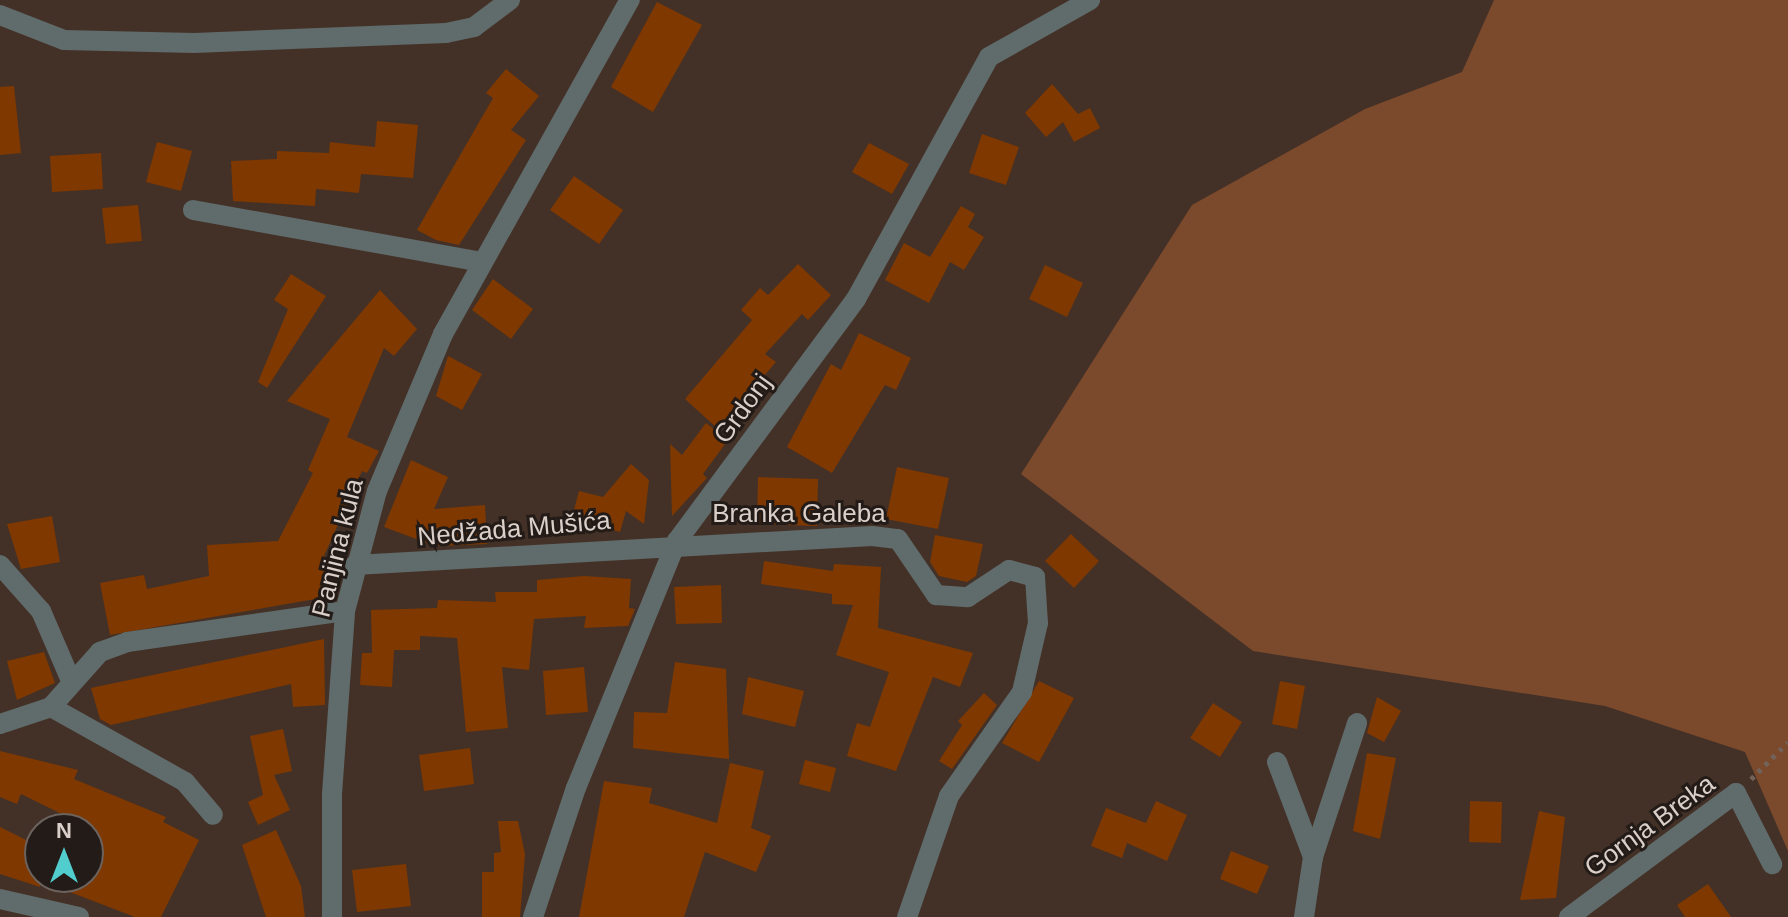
<!DOCTYPE html>
<html>
<head>
<meta charset="utf-8">
<style>
	body { margin:0 }
	#map { position:relative; width:1788px; height:917px; overflow:hidden; background:#433127; font-family:Arial,sans-serif }
	div>[style] { position:absolute }
	[style*='--x'] { left:calc(var(--x)*1px); top:calc(var(--y)*1px); width:calc(var(--w)*1px); rotate:calc(var(--a)*1deg) }
	.green>* { inset:0; background:#7b492c }
	.building>* { inset:0; background:#7f3800 }
	.path>* { height:5px; margin-top:-2.5px; transform-origin:0; background:repeating-linear-gradient(90deg,#726259 0 4px,transparent 0 10px) }
	.minor>* { height:20px; margin:-10px; padding:0 10px; transform-origin:10px; border-radius:10px; background:#606b6b }
	span { translate:-50% -50%; white-space:nowrap; text-align:center; line-height:1.15; -webkit-text-stroke:6px #231b17; paint-order:stroke }
	.street-label { font-size:26px; color:#dacfc9 }
	.north { position:absolute; left:24px; top:813px; width:80px; height:80px; box-sizing:border-box; background:#231b17; border:2px solid #6c635e; border-radius:50%; rotate:0deg; font-size:22px; font-weight:700; line-height:32px; text-align:center; color:#dacfc9 }
	.north::after { content:''; display:block; margin:auto; width:28px; height:36px; background:#52cdcd; clip-path:polygon(50% 0,100% 100%,50% 72%,0 100%) }
</style>
</head>
<body>
<div id="map">
	<div class="green">
		<i style="clip-path:polygon(1494px 0,1788px 0,1788px 851px,1745px 752px,1605px 706px,1253px 651px,1021px 474px,1192px 205px,1365px 109px,1462px 72px)"></i>
	</div>
	<div class="building">
		<i style="clip-path:polygon(657px 2px,702px 25px,653px 112px,611px 87px)"></i>
		<i style="clip-path:polygon(506px 69px,539px 96px,511px 130px,526px 140px,459px 245px,436px 240px,417px 230px,493px 98px,486px 93px)"></i>
		<i style="clip-path:polygon(1052px 84px,1078px 114px,1090px 108px,1100px 128px,1074px 142px,1063px 122px,1046px 137px,1025px 113px)"></i>
		<i style="clip-path:polygon(14px 86px,21px 153px,0 155px,0 87px)"></i>
		<i style="clip-path:polygon(377px 121px,418px 125px,413px 178px,361px 174px,359px 193px,316px 189px,315px 206px,233px 201px,231px 161px,277px 159px,277px 151px,329px 153px,330px 142px,375px 147px)"></i>
		<i style="clip-path:polygon(982px 134px,1019px 147px,1006px 185px,969px 173px)"></i>
		<i style="clip-path:polygon(157px 142px,192px 151px,181px 191px,146px 182px)"></i>
		<i style="clip-path:polygon(869px 143px,909px 164px,892px 194px,852px 172px)"></i>
		<i style="clip-path:polygon(101px 153px,103px 189px,52px 192px,50px 156px)"></i>
		<i style="clip-path:polygon(574px 176px,623px 210px,599px 244px,550px 210px)"></i>
		<i style="clip-path:polygon(138px 205px,142px 241px,106px 244px,102px 208px)"></i>
		<i style="clip-path:polygon(961px 206px,975px 214px,968px 227px,984px 237px,964px 270px,950px 262px,929px 303px,885px 280px,904px 243px,930px 257px)"></i>
		<i style="clip-path:polygon(798px 264px,831px 295px,808px 320px,802px 314px,765px 354px,776px 362px,718px 429px,685px 399px,752px 320px,741px 310px,760px 288px,768px 295px)"></i>
		<i style="clip-path:polygon(1045px 265px,1083px 283px,1067px 317px,1029px 299px)"></i>
		<i style="clip-path:polygon(291px 274px,326px 296px,267px 388px,258px 382px,288px 309px,274px 300px)"></i>
		<i style="clip-path:polygon(493px 279px,533px 309px,511px 339px,472px 310px)"></i>
		<i style="clip-path:polygon(380px 290px,417px 329px,394px 356px,384px 348px,347px 437px,379px 451px,367px 473px,362px 471px,324px 556px,327px 597px,110px 635px,100px 583px,144px 575px,147px 589px,209px 576px,207px 545px,278px 541px,313px 473px,308px 470px,330px 419px,287px 401px)"></i>
		<i style="clip-path:polygon(859px 333px,911px 358px,896px 390px,885px 385px,832px 473px,787px 447px,831px 364px,841px 370px)"></i>
		<i style="clip-path:polygon(448px 356px,482px 374px,462px 410px,436px 396px)"></i>
		<i style="clip-path:polygon(706px 423px,728px 440px,703px 474px,707px 478px,672px 516px,670px 444px,682px 455px)"></i>
		<i style="clip-path:polygon(411px 460px,448px 477px,434px 509px,485px 505px,487px 544px,435px 546px,384px 527px)"></i>
		<i style="clip-path:polygon(631px 464px,649px 480px,644px 524px,626px 511px,620px 532px,572px 518px,579px 491px,603px 497px)"></i>
		<i style="clip-path:polygon(897px 467px,949px 478px,938px 529px,886px 519px)"></i>
		<i style="clip-path:polygon(758px 477px,818px 479px,817px 526px,757px 524px)"></i>
		<i style="clip-path:polygon(52px 516px,60px 562px,21px 569px,7px 524px)"></i>
		<i style="clip-path:polygon(1071px 534px,1099px 561px,1074px 588px,1045px 561px)"></i>
		<i style="clip-path:polygon(935px 535px,983px 544px,976px 576px,967px 582px,939px 576px,930px 562px)"></i>
		<i style="clip-path:polygon(764px 561px,833px 571px,834px 564px,881px 567px,878px 628px,973px 653px,960px 687px,933px 677px,896px 771px,847px 756px,857px 723px,870px 727px,889px 672px,836px 655px,853px 605px,832px 604px,832px 594px,761px 584px)"></i>
		<i style="clip-path:polygon(584px 576px,631px 579px,629px 608px,635px 609px,628px 626px,584px 628px,586px 616px,534px 619px,529px 670px,502px 667px,508px 728px,466px 732px,457px 638px,420px 636px,420px 650px,394px 650px,392px 687px,360px 685px,362px 653px,372px 653px,371px 610px,437px 608px,438px 600px,496px 602px,495px 592px,537px 592px,537px 580px)"></i>
		<i style="clip-path:polygon(721px 585px,722px 623px,676px 624px,674px 587px)"></i>
		<i style="clip-path:polygon(324px 639px,325px 705px,293px 707px,291px 684px,111px 725px,100px 719px,91px 688px)"></i>
		<i style="clip-path:polygon(44px 652px,55px 683px,17px 700px,7px 661px)"></i>
		<i style="clip-path:polygon(675px 662px,726px 669px,729px 759px,633px 748px,634px 712px,667px 713px)"></i>
		<i style="clip-path:polygon(584px 667px,588px 712px,546px 715px,543px 671px)"></i>
		<i style="clip-path:polygon(748px 677px,804px 691px,795px 727px,742px 714px)"></i>
		<i style="clip-path:polygon(1039px 681px,1074px 698px,1039px 762px,1002px 743px)"></i>
		<i style="clip-path:polygon(1280px 681px,1305px 686px,1297px 729px,1272px 724px)"></i>
		<i style="clip-path:polygon(984px 693px,997px 705px,952px 769px,939px 761px,962px 725px,958px 721px)"></i>
		<i style="clip-path:polygon(1377px 697px,1401px 711px,1384px 742px,1367px 733px)"></i>
		<i style="clip-path:polygon(1213px 703px,1242px 722px,1220px 757px,1190px 738px)"></i>
		<i style="clip-path:polygon(283px 729px,292px 771px,274px 775px,290px 810px,258px 825px,248px 802px,263px 795px,250px 736px)"></i>
		<i style="clip-path:polygon(470px 748px,474px 784px,424px 791px,419px 755px)"></i>
		<i style="clip-path:polygon(0 751px,78px 770px,74px 779px,166px 817px,163px 822px,199px 840px,161px 917px,135px 917px,41px 881px,88px 877px,88px 827px,21px 794px,17px 804px,0 797px)"></i>
		<i style="clip-path:polygon(1367px 753px,1396px 758px,1380px 839px,1353px 831px)"></i>
		<i style="clip-path:polygon(805px 760px,836px 768px,830px 792px,799px 784px)"></i>
		<i style="clip-path:polygon(730px 763px,764px 771px,751px 828px,771px 836px,756px 872px,705px 852px,684px 917px,579px 917px,604px 781px,652px 788px,649px 803px,717px 823px)"></i>
		<i style="clip-path:polygon(1156px 801px,1187px 815px,1167px 861px,1127px 843px,1122px 858px,1091px 846px,1106px 808px,1146px 823px)"></i>
		<i style="clip-path:polygon(1470px 801px,1502px 802px,1501px 843px,1469px 842px)"></i>
		<i style="clip-path:polygon(1539px 811px,1565px 817px,1556px 898px,1520px 900px)"></i>
		<i style="clip-path:polygon(498px 821px,518px 821px,525px 854px,520px 917px,482px 917px,482px 872px,494px 872px,494px 853px,501px 852px)"></i>
		<i style="clip-path:polygon(0 827px,40px 847px,40px 887px,0 874px)"></i>
		<i style="clip-path:polygon(276px 830px,301px 886px,305px 917px,266px 917px,242px 845px)"></i>
		<i style="clip-path:polygon(1231px 851px,1269px 866px,1257px 894px,1220px 879px)"></i>
		<i style="clip-path:polygon(406px 864px,411px 906px,357px 912px,352px 870px)"></i>
		<i style="clip-path:polygon(1708px 884px,1731px 917px,1685px 917px,1677px 905px)"></i>
	</div>
	<div class="path">
		<i style="--x:1751;--y:779;--w:52;--a:-45"></i>
	</div>
	<div class="minor">
		<i style="--x:0;--y:15;--w:69;--a:21.3"></i>
		<i style="--x:64;--y:40;--w:130;--a:1.3"></i>
		<i style="--x:194;--y:43;--w:252;--a:-2.3"></i>
		<i style="--x:446;--y:33;--w:29;--a:-12"></i>
		<i style="--x:474;--y:27;--w:45;--a:-36.9"></i>
		<i style="--x:193;--y:210;--w:294;--a:10.2"></i>
		<i style="--x:0;--y:565;--w:62;--a:48.3"></i>
		<i style="--x:41;--y:611;--w:78;--a:66.7"></i>
		<i style="--x:355;--y:565;--w:518;--a:-3.21"></i>
		<i style="--x:872;--y:536;--w:26;--a:7"></i>
		<i style="--x:898;--y:539;--w:68;--a:55.8"></i>
		<i style="--x:936;--y:595;--w:32;--a:4"></i>
		<i style="--x:968;--y:597;--w:49;--a:-33.4"></i>
		<i style="--x:1009;--y:570;--w:27;--a:15"></i>
		<i style="--x:1035;--y:577;--w:46;--a:86.3"></i>
		<i style="--x:1038;--y:623;--w:71;--a:103.1"></i>
		<i style="--x:1022;--y:692;--w:127;--a:125.1"></i>
		<i style="--x:949;--y:796;--w:128;--a:109.1"></i>
		<i style="--x:51;--y:707;--w:154;--a:29.2"></i>
		<i style="--x:185;--y:782;--w:43;--a:49.7"></i>
		<i style="--x:0;--y:724;--w:54;--a:-18.4"></i>
		<i style="--x:51;--y:707;--w:74;--a:-48.3"></i>
		<i style="--x:100;--y:652;--w:29;--a:-20"></i>
		<i style="--x:127;--y:642;--w:220;--a:-8.1"></i>
		<i style="--x:1277;--y:762;--w:102;--a:69.2"></i>
		<i style="--x:0;--y:899;--w:81;--a:12.8"></i>
		<i style="--x:332;--y:917;--w:123;--a:-90"></i>
		<i style="--x:332;--y:794;--w:183;--a:-85.9"></i>
		<i style="--x:345;--y:611;--w:124;--a:-75.1"></i>
		<i style="--x:377;--y:491;--w:170;--a:-67.2"></i>
		<i style="--x:443;--y:334;--w:383;--a:-60.8"></i>
		<i style="--x:533;--y:917;--w:136;--a:-71.6"></i>
		<i style="--x:576;--y:788;--w:267;--a:-67.8"></i>
		<i style="--x:677;--y:541;--w:301;--a:-53.5"></i>
		<i style="--x:856;--y:299;--w:276;--a:-61.2"></i>
		<i style="--x:989;--y:57;--w:116;--a:-29.4"></i>
		<i style="--x:1304;--y:917;--w:61;--a:-81.5"></i>
		<i style="--x:1313;--y:857;--w:141;--a:-71.8"></i>
		<i style="--x:1569;--y:917;--w:208;--a:-36.6"></i>
		<i style="--x:1736;--y:793;--w:80;--a:63.1"></i>
	</div>
	<div class="street-label">
		<span style="left:743px;top:409px;rotate:-54deg">Grdonj</span>
		<span style="left:799px;top:514px">Branka Galeba</span>
		<span style="left:514px;top:529px;rotate:-5deg">Nedžada Mušića</span>
		<span style="left:338px;top:548px;rotate:-76deg">Panjina kula</span>
		<span style="left:1650px;top:826px;rotate:-36deg">Gornja Breka</span>
	</div>
	<div class="north">N</div>
</div>
</body>
</html>
